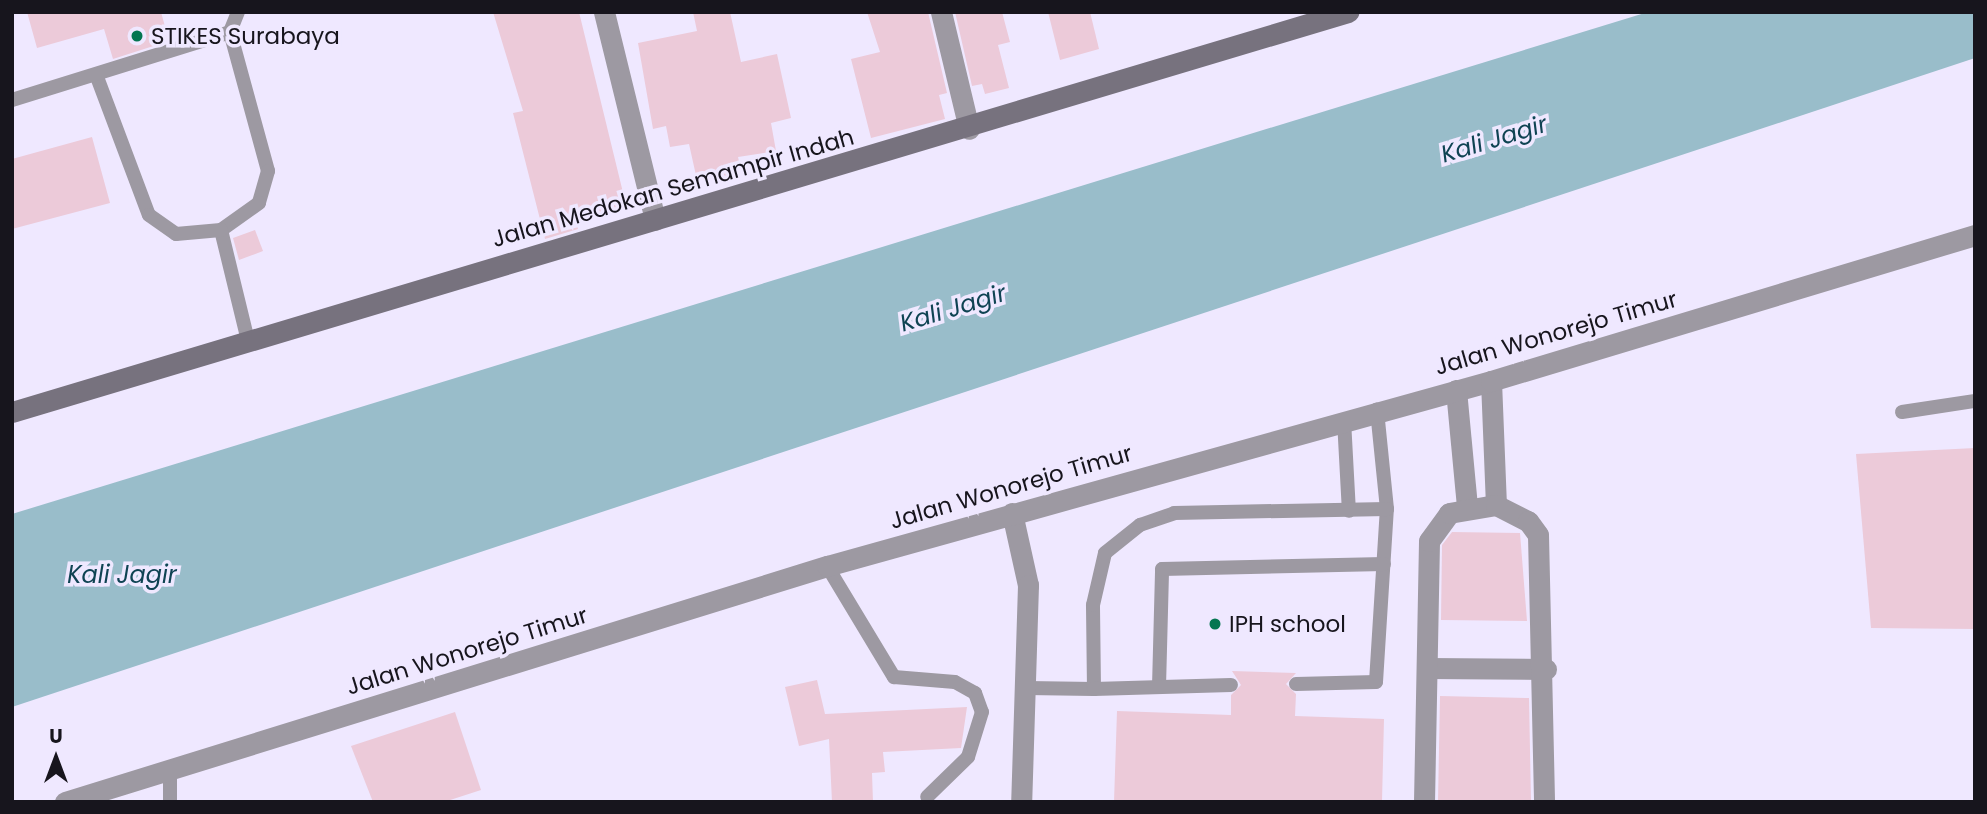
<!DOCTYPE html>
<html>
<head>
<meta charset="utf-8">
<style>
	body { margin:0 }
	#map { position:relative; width:1987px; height:814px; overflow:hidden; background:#efe8ff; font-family:Poppins,sans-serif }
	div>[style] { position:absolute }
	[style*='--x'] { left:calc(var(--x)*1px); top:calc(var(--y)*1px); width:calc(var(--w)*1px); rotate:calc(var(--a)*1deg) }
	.water>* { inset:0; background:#99bdca }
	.building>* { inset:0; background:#eccad9 }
	.lane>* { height:14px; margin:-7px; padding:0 7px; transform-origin:7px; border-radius:7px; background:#9d99a2 }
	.street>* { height:21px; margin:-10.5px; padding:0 10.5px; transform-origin:10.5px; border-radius:10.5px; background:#9d99a2 }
	.secondary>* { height:21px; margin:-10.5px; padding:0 10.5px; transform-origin:10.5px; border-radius:10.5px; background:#77727e }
	.dots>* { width:19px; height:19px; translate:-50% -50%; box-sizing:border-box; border:4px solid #efe8ff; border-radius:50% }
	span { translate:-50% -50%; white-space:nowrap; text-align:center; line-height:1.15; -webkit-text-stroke:7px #efe8ff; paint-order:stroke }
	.poi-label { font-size:23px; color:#17151d }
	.left { translate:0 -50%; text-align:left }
	.street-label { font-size:23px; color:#17151d }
	.water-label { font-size:24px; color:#0f4353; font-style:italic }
	.frame { position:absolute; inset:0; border:14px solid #17151d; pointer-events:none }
	.north { position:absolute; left:21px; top:723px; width:70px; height:70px; -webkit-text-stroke:5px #efe8ff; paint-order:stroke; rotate:0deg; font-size:19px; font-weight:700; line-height:28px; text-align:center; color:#17151d }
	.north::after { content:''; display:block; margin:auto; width:24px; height:32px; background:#17151d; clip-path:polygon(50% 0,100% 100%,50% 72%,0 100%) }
</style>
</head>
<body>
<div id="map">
	<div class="water">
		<i style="clip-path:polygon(1648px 12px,1975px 12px,1975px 58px,12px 707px,12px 514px)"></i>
	</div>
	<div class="building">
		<i style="clip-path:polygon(27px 12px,161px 12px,169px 41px,113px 59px,104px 29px,37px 48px)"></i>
		<i style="clip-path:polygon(493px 12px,579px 12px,627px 209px,576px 220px,578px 229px,545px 239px,513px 113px,523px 111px)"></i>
		<i style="clip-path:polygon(693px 12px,730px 12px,741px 62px,777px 54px,791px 118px,771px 123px,776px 151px,738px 157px,743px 179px,699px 189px,689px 144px,670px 147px,666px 126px,653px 129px,638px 43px,697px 31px)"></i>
		<i style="clip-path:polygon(867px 12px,928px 12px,947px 93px,939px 95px,945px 119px,871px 138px,851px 59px,880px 52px)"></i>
		<i style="clip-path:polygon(955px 12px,1002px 12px,1010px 42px,998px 45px,1009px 88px,985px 94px,982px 84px,972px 86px)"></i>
		<i style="clip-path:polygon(1048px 12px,1090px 12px,1099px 49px,1060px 60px)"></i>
		<i style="clip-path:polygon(92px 137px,110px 203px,12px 229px,12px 159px)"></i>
		<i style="clip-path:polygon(255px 230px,263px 251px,239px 260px,233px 238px)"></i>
		<i style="clip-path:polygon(1975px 448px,1975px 629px,1871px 628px,1856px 454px)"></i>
		<i style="clip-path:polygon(1452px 532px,1520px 533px,1527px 621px,1441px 620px,1442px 545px)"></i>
		<i style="clip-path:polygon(1232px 671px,1296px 673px,1286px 684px,1296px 694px,1295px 716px,1384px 719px,1382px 802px,1114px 802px,1117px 711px,1231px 715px,1231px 695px,1241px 685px)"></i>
		<i style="clip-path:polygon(817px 680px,825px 714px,967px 707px,961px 748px,883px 752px,885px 772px,872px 773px,873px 802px,832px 802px,829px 739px,799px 746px,785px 687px)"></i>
		<i style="clip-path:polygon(1440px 696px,1529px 698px,1531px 802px,1438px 802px)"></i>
		<i style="clip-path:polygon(455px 712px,481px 790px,444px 802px,373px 802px,351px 746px)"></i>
	</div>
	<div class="lane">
		<i style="--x:238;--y:12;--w:22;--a:112"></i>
		<i style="--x:230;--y:32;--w:144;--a:74.7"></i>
		<i style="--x:268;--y:171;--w:33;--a:106"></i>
		<i style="--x:259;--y:203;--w:47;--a:144.6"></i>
		<i style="--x:221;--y:230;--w:114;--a:76.3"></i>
		<i style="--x:97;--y:77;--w:147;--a:69.4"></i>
		<i style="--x:149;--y:215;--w:33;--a:35"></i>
		<i style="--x:176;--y:234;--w:45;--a:-5.1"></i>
		<i style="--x:12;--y:100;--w:228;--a:-17.3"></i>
		<i style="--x:1902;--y:412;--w:74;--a:-8.6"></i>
		<i style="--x:1344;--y:420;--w:91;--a:86.9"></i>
		<i style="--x:827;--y:566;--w:130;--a:58.9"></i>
		<i style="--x:894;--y:677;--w:61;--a:4.7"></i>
		<i style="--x:955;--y:682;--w:23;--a:29"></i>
		<i style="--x:975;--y:693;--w:20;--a:70"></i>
		<i style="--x:982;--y:712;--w:47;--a:107.3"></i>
		<i style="--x:968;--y:757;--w:57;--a:135.7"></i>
		<i style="--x:1296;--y:684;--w:80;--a:-1.4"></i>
		<i style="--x:1376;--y:682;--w:173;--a:-86.4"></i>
		<i style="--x:1387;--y:509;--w:100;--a:-95.8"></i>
		<i style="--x:1159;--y:687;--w:118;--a:-88.5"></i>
		<i style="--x:1162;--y:569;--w:222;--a:-1.3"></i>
		<i style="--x:1027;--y:688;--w:67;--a:0.9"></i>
		<i style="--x:1094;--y:689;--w:84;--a:-90.7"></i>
		<i style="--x:1093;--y:605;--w:53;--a:-77"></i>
		<i style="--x:1105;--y:553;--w:45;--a:-38.7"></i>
		<i style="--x:1140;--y:525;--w:36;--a:-19"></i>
		<i style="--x:1174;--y:513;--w:213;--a:-1.1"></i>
		<i style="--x:1094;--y:689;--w:137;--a:-1.7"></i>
		<i style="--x:170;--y:771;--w:31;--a:90"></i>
	</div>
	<div class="street">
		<i style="--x:604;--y:12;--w:214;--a:76.2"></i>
		<i style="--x:941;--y:12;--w:120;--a:76.5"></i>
		<i style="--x:1491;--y:381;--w:124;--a:87.7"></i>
		<i style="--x:1456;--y:390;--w:118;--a:84.6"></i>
		<i style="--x:1012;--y:513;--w:74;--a:77.5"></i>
		<i style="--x:1028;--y:585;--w:217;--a:91.8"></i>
		<i style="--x:1427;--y:668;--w:119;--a:0.5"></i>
		<i style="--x:65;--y:802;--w:798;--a:-17.21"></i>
		<i style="--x:827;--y:566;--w:689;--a:-15.57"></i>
		<i style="--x:1491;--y:381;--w:506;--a:-16.79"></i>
		<i style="--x:1424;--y:802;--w:261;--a:-88.9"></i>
		<i style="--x:1429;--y:541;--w:34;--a:-54"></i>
		<i style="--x:1449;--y:513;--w:48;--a:-9.7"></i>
		<i style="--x:1496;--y:505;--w:36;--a:27"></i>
		<i style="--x:1528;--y:521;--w:17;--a:54"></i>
		<i style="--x:1538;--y:535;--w:267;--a:88.7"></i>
	</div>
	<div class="secondary">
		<i style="--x:12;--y:412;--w:1395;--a:-16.67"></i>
	</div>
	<div class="dots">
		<i style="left:137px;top:36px;background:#047651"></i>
		<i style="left:1215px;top:624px;background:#047651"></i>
	</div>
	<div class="poi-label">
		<span class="left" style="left:151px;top:36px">STIKES Surabaya</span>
		<span class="left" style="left:1229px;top:624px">IPH school</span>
	</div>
	<div class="street-label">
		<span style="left:673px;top:188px;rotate:-16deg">Jalan Medokan Semampir Indah</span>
		<span style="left:1556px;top:333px;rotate:-16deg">Jalan Wonorejo Timur</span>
		<span style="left:1011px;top:487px;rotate:-16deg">Jalan Wonorejo Timur</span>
		<span style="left:467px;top:651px;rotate:-17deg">Jalan Wonorejo Timur</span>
	</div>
	<div class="water-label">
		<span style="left:1494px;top:139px;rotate:-17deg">Kali Jagir</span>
		<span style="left:953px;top:308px;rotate:-17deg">Kali Jagir</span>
		<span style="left:122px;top:575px">Kali Jagir</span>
	</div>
	<div class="frame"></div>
	<div class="north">U</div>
</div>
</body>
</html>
